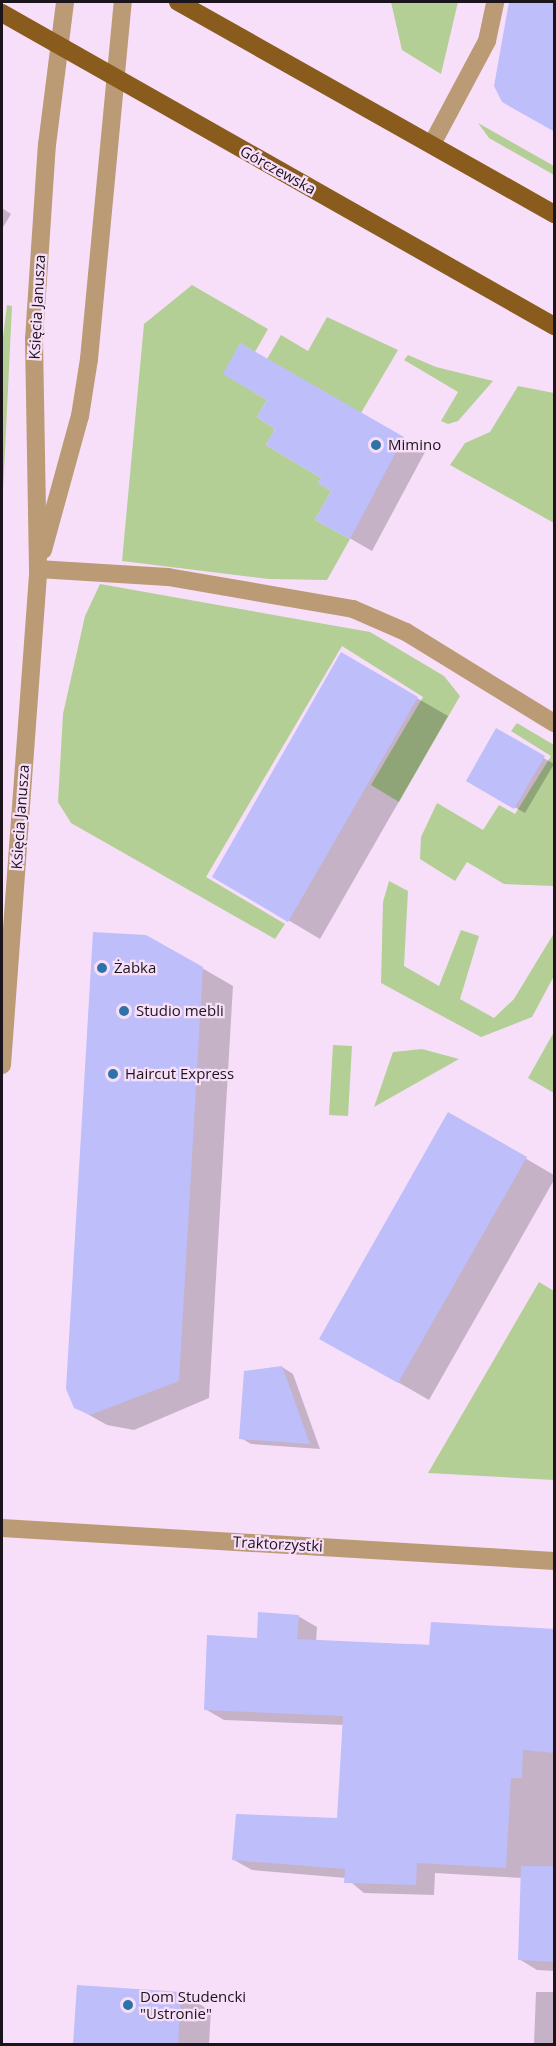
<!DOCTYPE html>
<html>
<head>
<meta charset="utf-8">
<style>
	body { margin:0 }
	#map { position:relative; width:556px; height:2046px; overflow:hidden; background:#f8dff9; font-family:"Open Sans",sans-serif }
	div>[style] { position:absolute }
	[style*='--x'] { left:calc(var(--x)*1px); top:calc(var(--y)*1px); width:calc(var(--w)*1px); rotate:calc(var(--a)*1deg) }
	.green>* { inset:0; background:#b3cf95 }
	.shadow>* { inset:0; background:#0003 }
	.building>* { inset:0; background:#bdbefa }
	.minor>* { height:18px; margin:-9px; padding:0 9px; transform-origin:9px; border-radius:9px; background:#bb9b75 }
	.major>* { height:18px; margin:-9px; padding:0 9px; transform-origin:9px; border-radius:9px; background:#895b1c }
	.dots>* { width:16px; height:16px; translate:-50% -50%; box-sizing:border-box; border:3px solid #f8dff9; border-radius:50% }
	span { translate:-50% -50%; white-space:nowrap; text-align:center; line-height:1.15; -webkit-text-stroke:4.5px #f8dff9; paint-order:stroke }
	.street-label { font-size:15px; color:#1c141c }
	.poi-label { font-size:15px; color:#1c141c }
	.left { translate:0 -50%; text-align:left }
	.frame { position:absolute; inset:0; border:3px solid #1c141c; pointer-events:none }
</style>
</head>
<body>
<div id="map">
	<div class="green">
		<i style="clip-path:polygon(391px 2px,458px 2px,441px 74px,402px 50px)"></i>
		<i style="clip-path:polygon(478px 123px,554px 166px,554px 175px,489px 138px)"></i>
		<i style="clip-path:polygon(192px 285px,268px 329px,255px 352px,240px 343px,224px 374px,267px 400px,257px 417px,275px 429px,266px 445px,321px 478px,318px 483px,331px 491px,315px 520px,350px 539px,327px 580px,269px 579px,122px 561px,144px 324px)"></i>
		<i style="clip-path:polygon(7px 305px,12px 306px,2px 513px,2px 346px)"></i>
		<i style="clip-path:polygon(327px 317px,398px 350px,361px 413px,267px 359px,281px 335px,308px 351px)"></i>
		<i style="clip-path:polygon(408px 355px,436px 367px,493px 381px,458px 421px,448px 424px,441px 421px,458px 392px,404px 360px)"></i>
		<i style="clip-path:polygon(518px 386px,554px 393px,554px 523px,450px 465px,465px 443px,490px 432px)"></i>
		<i style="clip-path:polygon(100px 584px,370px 632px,444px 676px,460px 696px,399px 802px,371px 785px,423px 697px,342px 646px,206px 877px,285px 924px,275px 939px,71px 823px,58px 802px,63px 714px,85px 616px)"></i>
		<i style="clip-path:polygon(517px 723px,554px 745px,554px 886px,504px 884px,467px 862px,455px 881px,420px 859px,421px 837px,437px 803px,483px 830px,499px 805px,515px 814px,551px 756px,511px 731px)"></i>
		<i style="clip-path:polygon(389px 881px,408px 891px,404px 966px,439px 986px,461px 930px,479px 936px,460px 999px,494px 1018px,514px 999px,554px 933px,554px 976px,532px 1017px,481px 1037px,381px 983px,383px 902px)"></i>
		<i style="clip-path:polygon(554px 1032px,554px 1093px,528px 1078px)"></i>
		<i style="clip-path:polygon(333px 1045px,352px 1046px,348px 1116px,329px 1115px)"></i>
		<i style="clip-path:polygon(422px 1049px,459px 1059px,374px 1107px,393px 1052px)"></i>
		<i style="clip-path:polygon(539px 1282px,554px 1291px,554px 1480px,428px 1473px)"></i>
	</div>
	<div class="shadow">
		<i style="clip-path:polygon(511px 2px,554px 2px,554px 130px,496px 86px)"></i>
		<i style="clip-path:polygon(2px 208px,11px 214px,2px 229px)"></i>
		<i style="clip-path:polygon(240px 345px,425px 452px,372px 551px,339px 532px,333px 490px,277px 428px,269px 400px)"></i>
		<i style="clip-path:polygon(341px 654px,448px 716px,320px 939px,214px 876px)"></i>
		<i style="clip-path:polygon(496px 730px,554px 764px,525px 813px,468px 781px)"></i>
		<i style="clip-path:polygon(202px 968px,233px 986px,209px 1398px,134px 1430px,107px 1425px,75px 1407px)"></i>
		<i style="clip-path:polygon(449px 1114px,554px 1175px,554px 1180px,429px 1400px,321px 1338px)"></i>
		<i style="clip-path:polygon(282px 1367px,293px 1374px,320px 1449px,251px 1444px,241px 1438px)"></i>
		<i style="clip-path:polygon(298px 1616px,317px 1627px,316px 1642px,554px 1648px,554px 1971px,537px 1970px,519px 1959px,522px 1878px,435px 1873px,434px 1895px,364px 1893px,346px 1878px,252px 1870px,234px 1860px,338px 1819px,344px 1725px,224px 1720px,205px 1709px,259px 1640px)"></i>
		<i style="clip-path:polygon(78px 1987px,181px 1993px,211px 2011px,209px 2044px,75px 2044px)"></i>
		<i style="clip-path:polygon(536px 1992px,554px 1992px,554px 2044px,534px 2044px)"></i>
	</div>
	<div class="building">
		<i style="clip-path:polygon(509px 2px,555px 2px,555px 132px,502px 102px,494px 86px)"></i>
		<i style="clip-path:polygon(240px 343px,404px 437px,350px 539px,315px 520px,331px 491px,318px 483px,321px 478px,266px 445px,275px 429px,257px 417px,267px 400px,223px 374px)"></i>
		<i style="clip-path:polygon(341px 652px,418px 697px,288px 922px,212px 877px)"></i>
		<i style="clip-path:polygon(496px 728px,545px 756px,514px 809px,466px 781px)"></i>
		<i style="clip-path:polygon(93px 932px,146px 935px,203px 967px,179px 1381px,90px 1415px,74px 1408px,66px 1389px)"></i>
		<i style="clip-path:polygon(448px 1112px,527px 1157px,398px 1383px,319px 1339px)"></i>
		<i style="clip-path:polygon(282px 1366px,310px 1444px,239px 1439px,244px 1371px)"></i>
		<i style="clip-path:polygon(258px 1612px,299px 1615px,297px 1639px,429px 1645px,431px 1622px,555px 1629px,555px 1753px,523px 1750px,522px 1778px,511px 1778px,506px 1868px,417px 1863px,416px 1885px,344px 1883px,345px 1869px,232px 1860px,236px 1814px,337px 1818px,343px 1716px,204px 1710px,207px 1635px,257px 1638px)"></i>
		<i style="clip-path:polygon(521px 1866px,555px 1866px,555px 1962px,518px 1960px)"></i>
		<i style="clip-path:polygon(77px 1985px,181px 1992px,178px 2044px,73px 2044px)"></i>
	</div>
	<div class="minor">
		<i style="--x:432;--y:144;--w:117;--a:-61.9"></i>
		<i style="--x:487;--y:41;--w:40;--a:-78"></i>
		<i style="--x:43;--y:550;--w:139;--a:-74.6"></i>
		<i style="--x:80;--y:416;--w:58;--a:-81"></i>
		<i style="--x:89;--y:359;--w:359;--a:-84.6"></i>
		<i style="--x:38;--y:569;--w:130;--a:3.5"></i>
		<i style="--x:168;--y:577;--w:188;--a:9.8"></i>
		<i style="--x:353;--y:609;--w:58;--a:23.5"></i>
		<i style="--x:406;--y:632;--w:174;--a:31.6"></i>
		<i style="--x:2;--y:1065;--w:497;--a:-85.8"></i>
		<i style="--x:38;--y:569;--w:230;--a:-91"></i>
		<i style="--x:34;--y:339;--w:194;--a:-86.2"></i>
		<i style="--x:47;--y:145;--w:144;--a:-82.8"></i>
		<i style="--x:2;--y:1528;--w:553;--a:3.42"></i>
	</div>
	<div class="major">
		<i style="--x:178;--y:2;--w:432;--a:29.4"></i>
		<i style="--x:2;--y:13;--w:635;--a:29.55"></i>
	</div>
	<div class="dots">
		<i style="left:376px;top:445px;background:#2d73a7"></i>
		<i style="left:102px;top:968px;background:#2d73a7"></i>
		<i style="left:124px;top:1011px;background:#2d73a7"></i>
		<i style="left:113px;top:1074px;background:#2d73a7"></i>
		<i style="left:128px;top:2005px;background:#2d73a7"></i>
	</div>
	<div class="street-label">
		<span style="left:278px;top:170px;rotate:29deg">Górczewska</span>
		<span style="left:37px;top:307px;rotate:-87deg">Księcia Janusza</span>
		<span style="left:20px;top:817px;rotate:-86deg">Księcia Janusza</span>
		<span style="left:278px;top:1544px;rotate:3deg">Traktorzystki</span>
	</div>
	<div class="poi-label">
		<span class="left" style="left:388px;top:445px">Mimino</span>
		<span class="left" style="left:114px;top:968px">Żabka</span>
		<span class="left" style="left:136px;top:1011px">Studio mebli</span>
		<span class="left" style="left:125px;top:1074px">Haircut Express</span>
		<span class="left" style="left:140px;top:2005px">Dom Studencki<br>"Ustronie"</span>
	</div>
	<div class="frame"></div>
</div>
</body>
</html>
